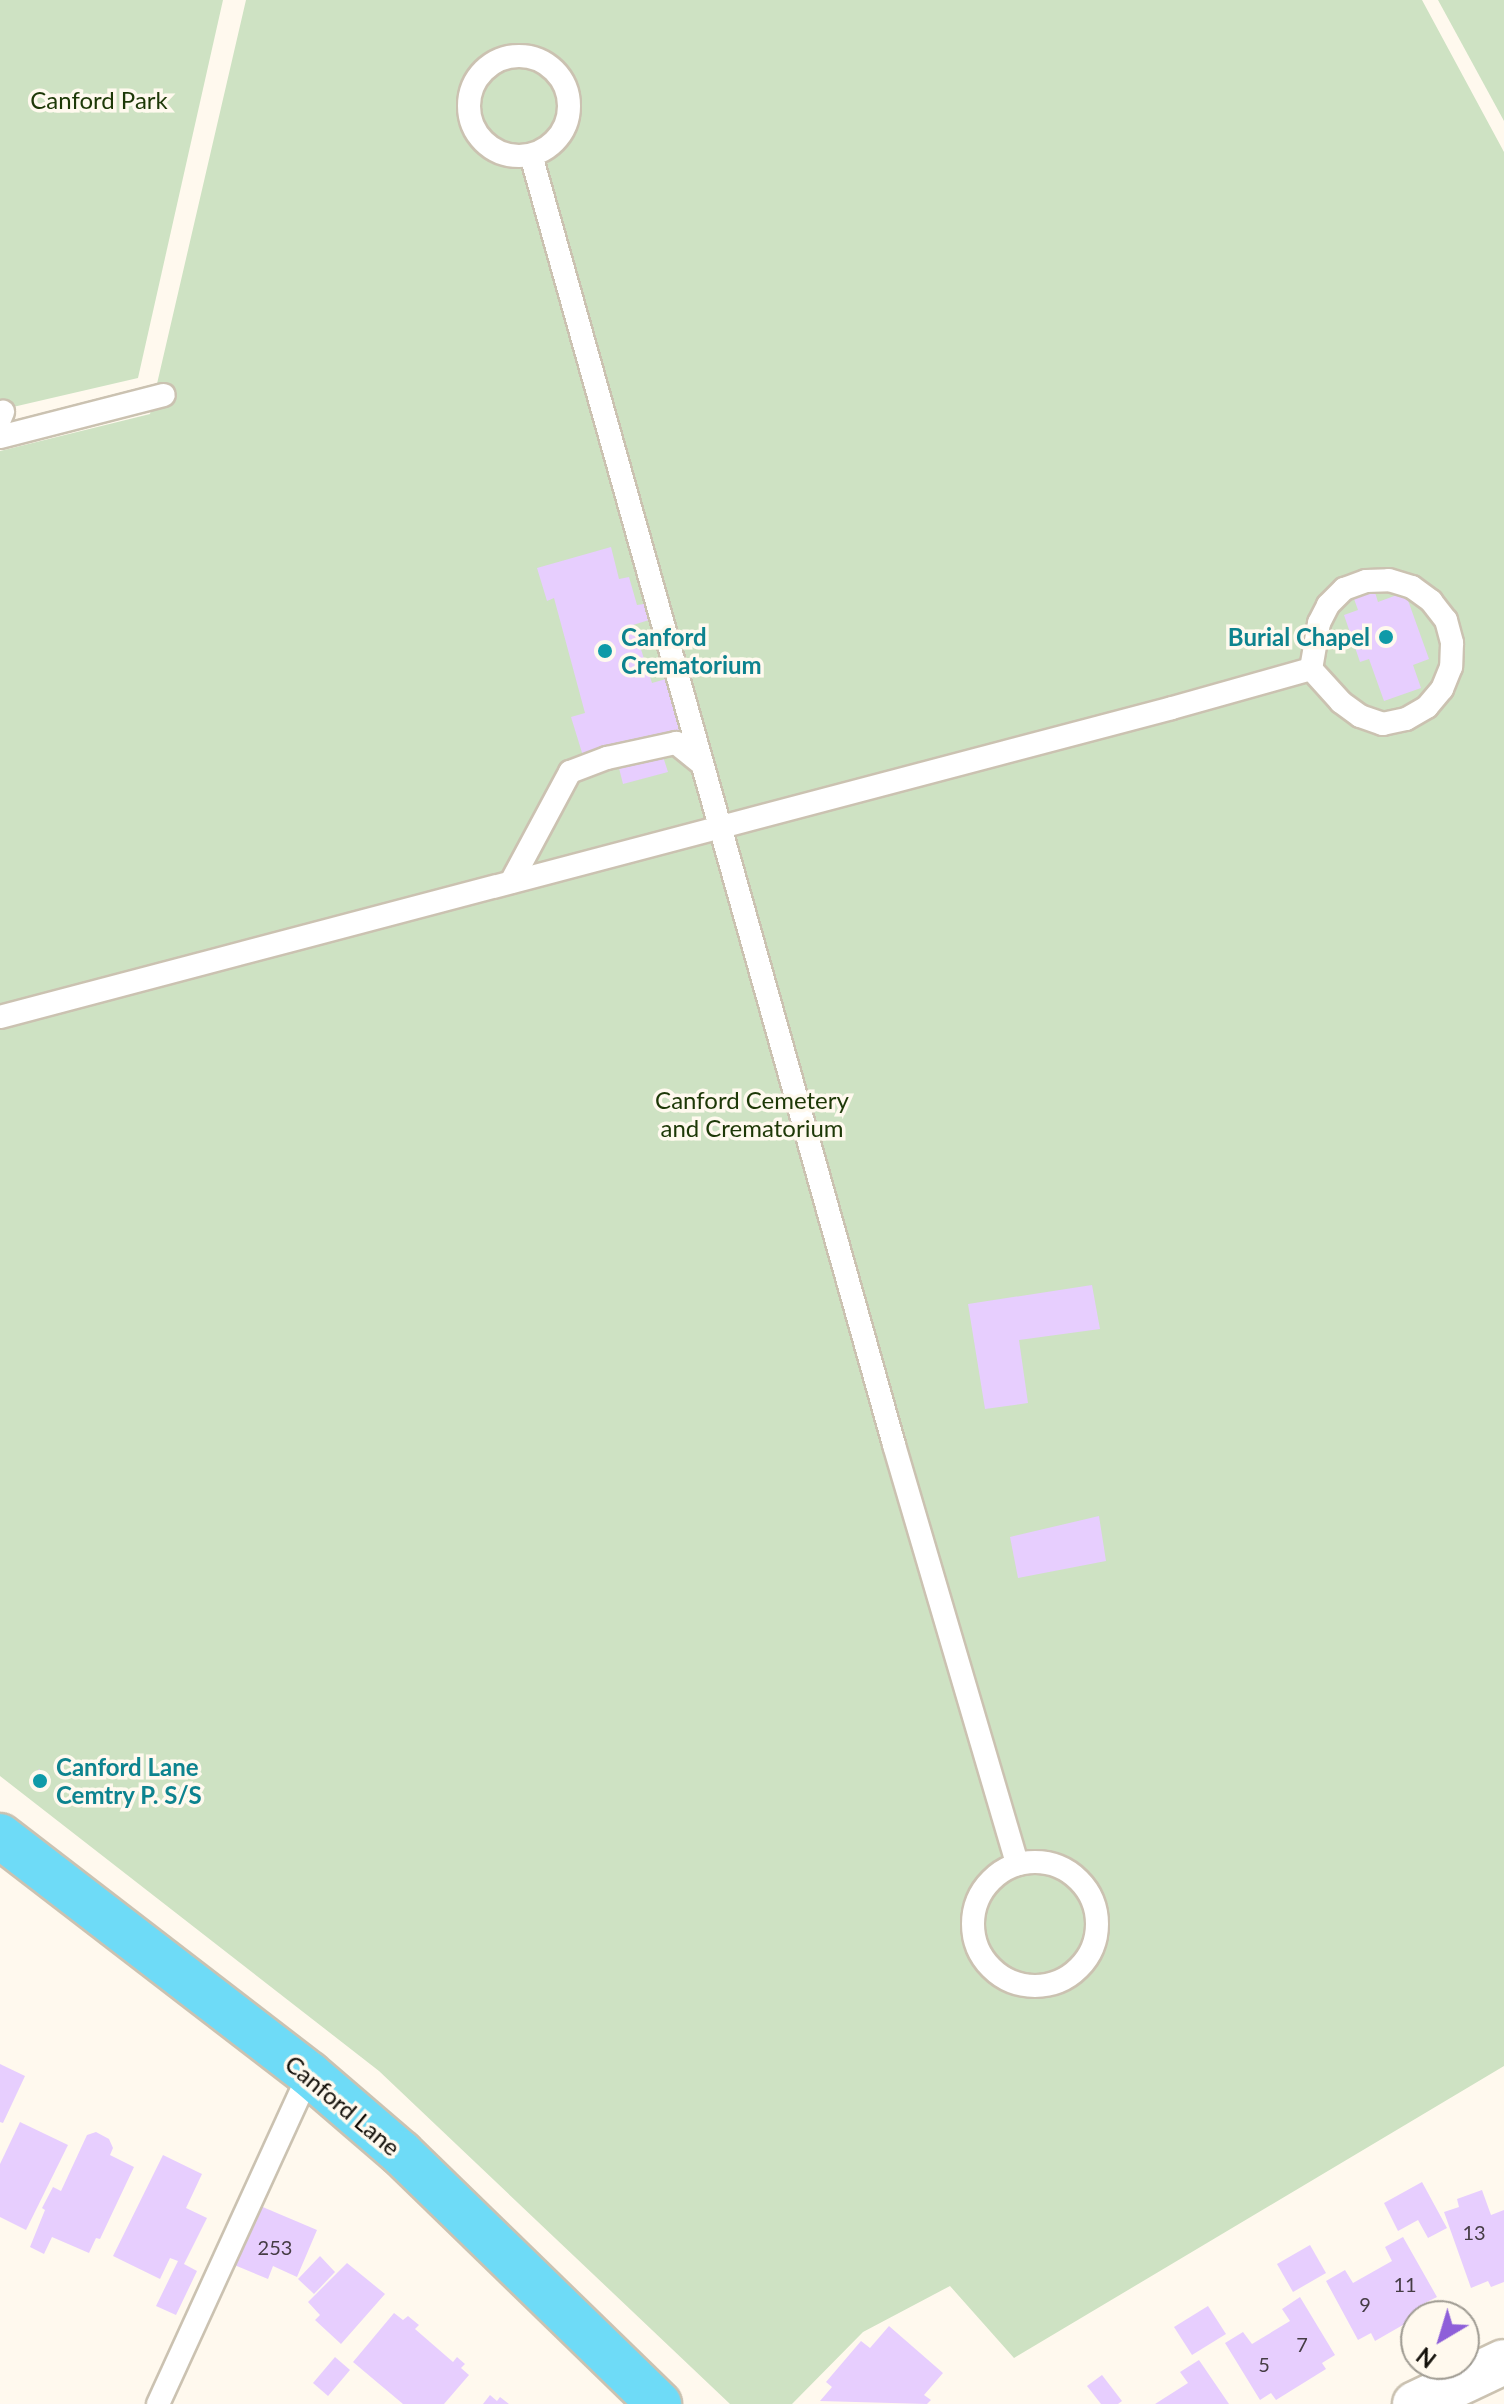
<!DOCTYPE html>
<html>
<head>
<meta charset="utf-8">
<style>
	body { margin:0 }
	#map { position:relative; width:1504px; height:2404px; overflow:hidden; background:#fff9ee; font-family:Lato,sans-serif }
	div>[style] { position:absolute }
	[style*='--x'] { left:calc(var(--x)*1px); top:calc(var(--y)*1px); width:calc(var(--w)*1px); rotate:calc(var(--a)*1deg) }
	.green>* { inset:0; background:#cee2c3 }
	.building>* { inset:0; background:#e7cefe }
	.roads { filter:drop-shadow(2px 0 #cbc2b1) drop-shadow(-2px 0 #cbc2b1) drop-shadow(0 2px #cbc2b1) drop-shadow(0 -2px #cbc2b1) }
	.service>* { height:22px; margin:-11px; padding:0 11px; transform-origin:11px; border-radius:11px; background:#fff }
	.service>.ring { margin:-11px; padding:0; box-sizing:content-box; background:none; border:22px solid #fff; border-radius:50% }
	.minor>* { height:44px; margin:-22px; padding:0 22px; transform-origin:22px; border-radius:22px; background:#fff }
	.primary>* { height:44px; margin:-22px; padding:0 22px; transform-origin:22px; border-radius:22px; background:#6edbf7 }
	.dots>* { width:22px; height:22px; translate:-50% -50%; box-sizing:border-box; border:4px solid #fff9ee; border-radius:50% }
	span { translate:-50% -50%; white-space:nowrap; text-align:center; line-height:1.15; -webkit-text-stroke:7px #fff9ee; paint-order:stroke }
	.number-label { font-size:20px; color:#463d45 }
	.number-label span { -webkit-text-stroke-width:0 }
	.park-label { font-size:24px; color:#1d3807 }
	.culture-label { font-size:24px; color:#0d838f; font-weight:700 }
	.left { translate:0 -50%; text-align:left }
	.right { translate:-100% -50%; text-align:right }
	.street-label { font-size:24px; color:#100d07 }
	.north { position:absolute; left:1400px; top:2300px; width:80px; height:80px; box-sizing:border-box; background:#fff9ee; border:2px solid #9f9b92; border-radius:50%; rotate:218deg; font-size:22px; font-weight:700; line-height:32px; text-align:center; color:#100d07 }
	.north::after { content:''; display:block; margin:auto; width:28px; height:36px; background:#8e5fd9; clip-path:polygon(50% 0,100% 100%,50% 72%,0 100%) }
</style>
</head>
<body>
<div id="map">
	<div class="green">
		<i style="clip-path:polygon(0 0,223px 0,138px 378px,0 410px)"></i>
		<i style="clip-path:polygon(246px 0,1422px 0,1504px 152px,1504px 2066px,1014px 2358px,950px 2286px,863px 2332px,792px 2404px,730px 2404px,379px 2071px,0 1776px,0 451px,150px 414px)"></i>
		<i style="clip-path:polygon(1438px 0,1504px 0,1504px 121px)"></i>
	</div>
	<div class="building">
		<i style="clip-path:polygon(611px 547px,619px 579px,629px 577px,637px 605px,644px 604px,649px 620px,633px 625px,652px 683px,673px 677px,688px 730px,657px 738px,668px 772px,623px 784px,614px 748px,583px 756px,571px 717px,585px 713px,554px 598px,547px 601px,537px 568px)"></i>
		<i style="clip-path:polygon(1374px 589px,1378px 602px,1405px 592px,1429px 659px,1413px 665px,1421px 688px,1384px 701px,1369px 659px,1360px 662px,1344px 615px,1358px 610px,1353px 596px)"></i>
		<i style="clip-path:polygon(1092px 1285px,1100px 1329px,1019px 1340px,1028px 1403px,985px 1409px,968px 1304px)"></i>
		<i style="clip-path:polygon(1099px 1516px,1106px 1561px,1018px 1578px,1010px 1537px)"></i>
		<i style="clip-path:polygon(39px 1769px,51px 1779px,41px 1792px,29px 1783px)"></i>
		<i style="clip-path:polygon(0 2064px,25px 2076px,3px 2123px,0 2122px)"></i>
		<i style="clip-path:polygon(20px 2122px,68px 2145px,26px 2230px,0 2217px,0 2164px)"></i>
		<i style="clip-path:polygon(96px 2132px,109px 2139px,113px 2148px,110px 2155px,134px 2167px,100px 2239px,96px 2238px,89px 2253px,52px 2237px,44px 2254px,30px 2247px,45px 2210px,42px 2208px,53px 2187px,61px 2191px,87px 2135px)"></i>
		<i style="clip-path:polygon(163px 2155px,202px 2174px,186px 2208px,207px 2218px,184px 2264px,197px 2271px,176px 2315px,156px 2306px,178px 2261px,170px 2258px,160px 2279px,113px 2256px)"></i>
		<i style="clip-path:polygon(1422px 2182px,1447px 2228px,1428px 2238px,1418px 2220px,1398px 2231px,1384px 2203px)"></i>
		<i style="clip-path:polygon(1482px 2190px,1491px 2215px,1504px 2210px,1504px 2282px,1491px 2287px,1488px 2281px,1471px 2288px,1444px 2212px,1459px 2207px,1457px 2199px)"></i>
		<i style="clip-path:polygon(258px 2205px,317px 2230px,297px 2277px,273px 2266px,268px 2279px,232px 2264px)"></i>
		<i style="clip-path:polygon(1403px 2237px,1437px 2297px,1425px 2303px,1429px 2310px,1375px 2341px,1371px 2333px,1358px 2340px,1326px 2281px,1345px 2270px,1353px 2283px,1392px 2261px,1385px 2247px)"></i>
		<i style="clip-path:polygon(1310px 2245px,1326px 2273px,1293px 2292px,1277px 2264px)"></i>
		<i style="clip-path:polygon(320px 2256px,335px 2272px,314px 2294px,298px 2279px)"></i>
		<i style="clip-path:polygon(347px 2263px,385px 2294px,341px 2344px,315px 2320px,320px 2315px,308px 2302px)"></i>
		<i style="clip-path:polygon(1300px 2297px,1335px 2355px,1322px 2363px,1326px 2369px,1276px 2400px,1271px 2393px,1260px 2400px,1225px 2343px,1243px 2332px,1252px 2344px,1290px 2321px,1282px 2309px)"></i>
		<i style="clip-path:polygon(1208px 2306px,1226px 2334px,1192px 2355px,1174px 2327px)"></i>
		<i style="clip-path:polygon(394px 2313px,403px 2320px,408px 2316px,419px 2325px,415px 2329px,453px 2362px,457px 2357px,465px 2364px,461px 2368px,469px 2375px,444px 2404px,403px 2404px,353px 2362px)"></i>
		<i style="clip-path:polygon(889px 2326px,943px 2373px,924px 2395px,931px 2400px,927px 2404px,820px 2401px,832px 2387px,826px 2382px,861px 2341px,870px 2348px)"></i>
		<i style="clip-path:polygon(335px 2357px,350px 2370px,328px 2396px,313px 2383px)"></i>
		<i style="clip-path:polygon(1199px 2360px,1229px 2404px,1155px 2404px,1188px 2383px,1180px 2372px)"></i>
		<i style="clip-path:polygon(1102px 2375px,1122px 2401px,1118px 2404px,1101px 2404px,1087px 2386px)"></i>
		<i style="clip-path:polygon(490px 2395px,497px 2401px,500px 2397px,509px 2404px,483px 2404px)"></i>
	</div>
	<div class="roads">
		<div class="service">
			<i class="ring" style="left:469px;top:56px;width:78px;height:78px"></i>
			<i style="--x:531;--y:155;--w:1340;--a:74.28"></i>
			<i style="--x:894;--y:1445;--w:437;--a:73.6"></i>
			<i style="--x:0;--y:419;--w:8;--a:-67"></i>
			<i style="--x:0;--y:437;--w:169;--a:-14.4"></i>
			<i style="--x:1389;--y:580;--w:24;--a:17"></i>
			<i style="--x:1412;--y:587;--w:24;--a:36"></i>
			<i style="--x:1431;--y:601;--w:24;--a:52"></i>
			<i style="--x:1446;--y:620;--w:24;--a:75"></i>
			<i style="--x:1452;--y:643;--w:24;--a:92"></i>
			<i style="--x:1451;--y:667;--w:24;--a:112"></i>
			<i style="--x:1442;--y:689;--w:23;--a:130"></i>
			<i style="--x:1427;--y:707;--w:24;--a:150"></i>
			<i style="--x:1406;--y:719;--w:24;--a:168"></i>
			<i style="--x:1383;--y:724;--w:24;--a:-161"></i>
			<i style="--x:1360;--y:716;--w:24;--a:-144"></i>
			<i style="--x:1341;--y:702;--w:45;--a:-132.3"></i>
			<i style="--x:1311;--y:669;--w:47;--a:-80.1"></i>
			<i style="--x:1319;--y:623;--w:20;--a:-63"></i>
			<i style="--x:1328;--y:605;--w:23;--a:-45"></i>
			<i style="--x:1344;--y:589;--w:23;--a:-20"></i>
			<i style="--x:1366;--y:581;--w:23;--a:-2"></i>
			<i style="--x:511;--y:882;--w:125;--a:-61.8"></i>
			<i style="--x:570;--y:772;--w:40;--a:-21"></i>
			<i style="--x:607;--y:758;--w:71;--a:-12.3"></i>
			<i style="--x:676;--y:743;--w:33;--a:39"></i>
			<i style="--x:0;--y:1017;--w:1212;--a:-14.77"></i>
			<i style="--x:1172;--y:708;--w:144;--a:-15.7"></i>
			<i class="ring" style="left:973px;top:1862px;width:102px;height:102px"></i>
			<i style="--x:158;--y:2404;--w:363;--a:-65.4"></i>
		</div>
		<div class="minor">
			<i style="--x:1415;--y:2404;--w:98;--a:-25.3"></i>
		</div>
		<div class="primary">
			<i style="--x:0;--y:1836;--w:390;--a:37.6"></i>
			<i style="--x:309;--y:2074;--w:121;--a:40.7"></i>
			<i style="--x:401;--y:2153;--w:360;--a:44.2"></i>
		</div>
	</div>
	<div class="dots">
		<i style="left:1386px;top:637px;background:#0f9aa8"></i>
		<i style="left:605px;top:651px;background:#0f9aa8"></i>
		<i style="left:40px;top:1781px;background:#0f9aa8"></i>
	</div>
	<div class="number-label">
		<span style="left:1474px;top:2232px">13</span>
		<span style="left:275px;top:2247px">253</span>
		<span style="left:1405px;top:2284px">11</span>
		<span style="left:1365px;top:2304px">9</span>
		<span style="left:1302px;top:2344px">7</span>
		<span style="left:1264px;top:2364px">5</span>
	</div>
	<div class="park-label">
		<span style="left:99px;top:100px">Canford Park</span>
		<span style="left:752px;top:1114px">Canford Cemetery<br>and Crematorium</span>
	</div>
	<div class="culture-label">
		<span class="left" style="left:621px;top:651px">Canford<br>Crematorium</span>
		<span class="right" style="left:1370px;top:637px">Burial Chapel</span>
		<span class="left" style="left:56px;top:1781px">Canford Lane<br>Cemtry P. S/S</span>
	</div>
	<div class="street-label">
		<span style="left:343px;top:2105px;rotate:40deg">Canford Lane</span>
	</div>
	<div class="north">N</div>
</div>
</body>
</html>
